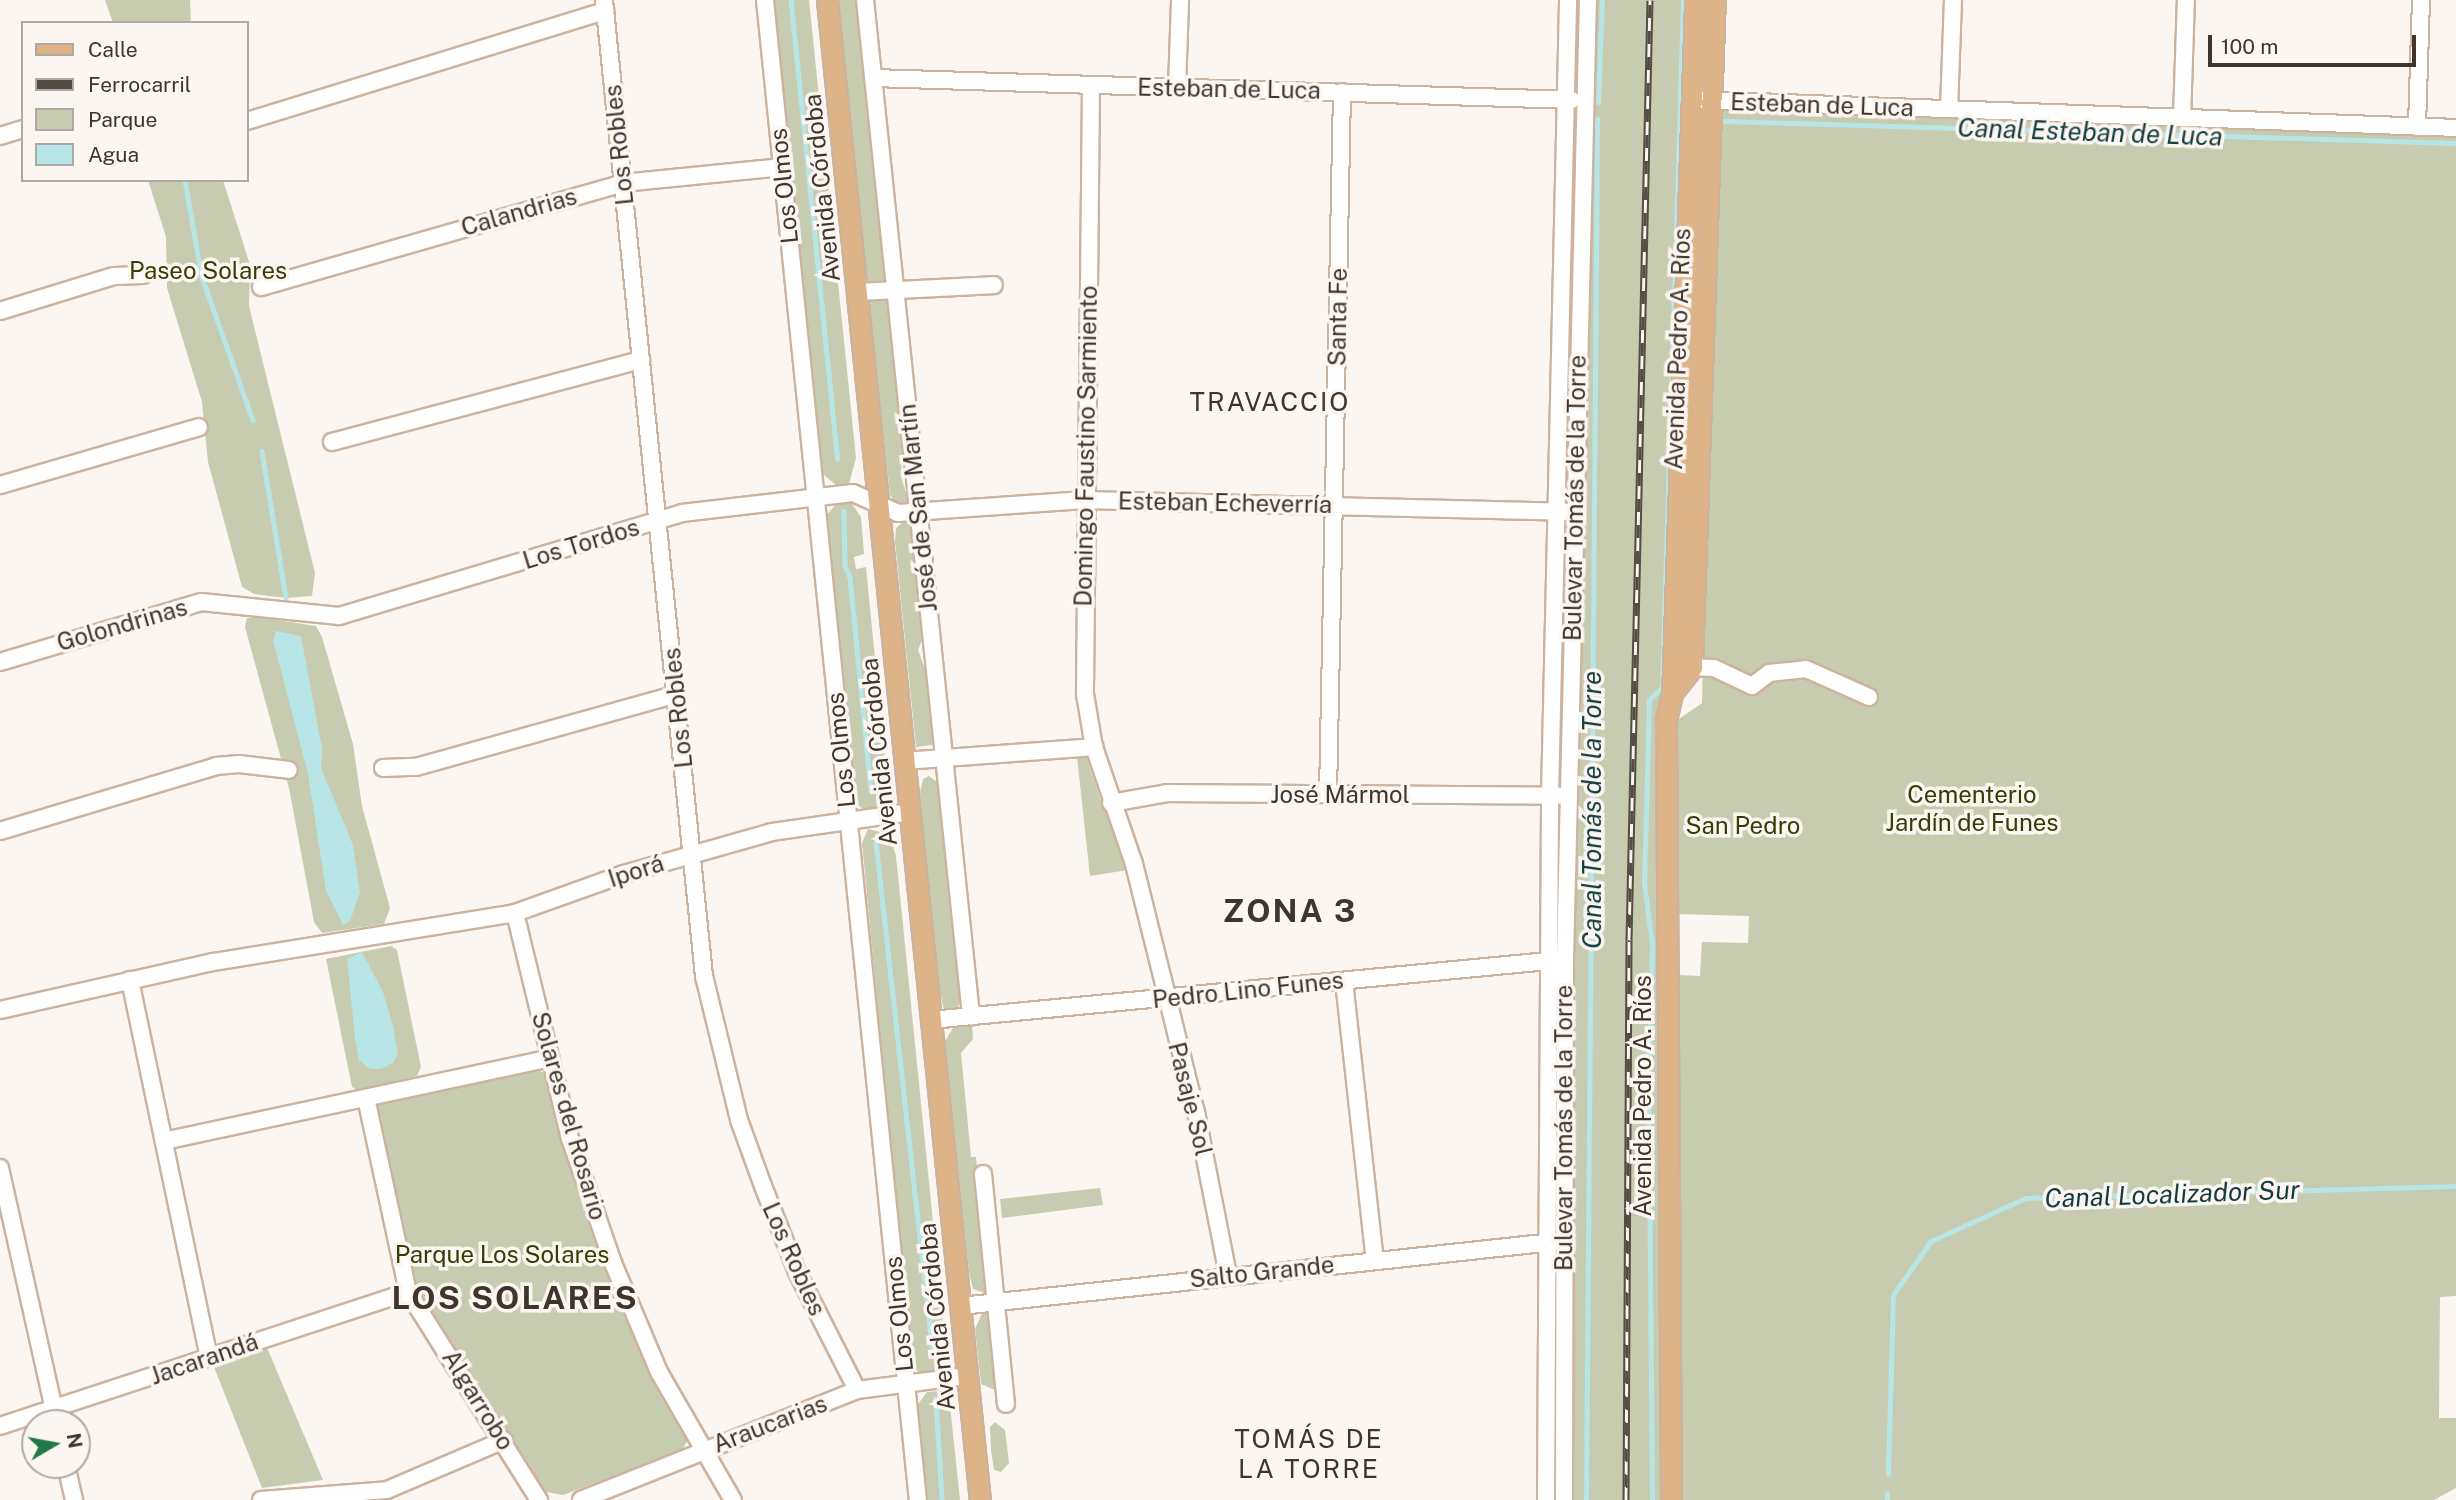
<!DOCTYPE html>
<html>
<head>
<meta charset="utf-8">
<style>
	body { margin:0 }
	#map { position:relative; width:2456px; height:1500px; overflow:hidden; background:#fcf6f2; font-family:"Public Sans",sans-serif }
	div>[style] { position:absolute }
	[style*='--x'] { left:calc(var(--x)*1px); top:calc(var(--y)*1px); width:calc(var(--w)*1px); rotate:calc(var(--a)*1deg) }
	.green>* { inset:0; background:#c7ccb0 }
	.water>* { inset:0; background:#b8e5e5 }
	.stream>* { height:4.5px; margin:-2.25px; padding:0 2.25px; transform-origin:2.25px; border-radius:2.25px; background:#b8e5e5 }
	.roads { filter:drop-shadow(2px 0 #cdb39e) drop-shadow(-2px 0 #cdb39e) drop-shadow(0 2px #cdb39e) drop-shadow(0 -2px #cdb39e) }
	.minor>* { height:16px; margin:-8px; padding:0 8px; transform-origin:8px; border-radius:8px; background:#fff }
	.major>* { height:19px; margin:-9.5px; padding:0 9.5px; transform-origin:9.5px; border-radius:9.5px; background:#deb387 }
	.rail>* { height:7px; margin-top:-3.5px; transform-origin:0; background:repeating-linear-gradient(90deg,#fcf6f2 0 13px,#554c44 0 26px); box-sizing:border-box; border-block:2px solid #554c44 }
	span { translate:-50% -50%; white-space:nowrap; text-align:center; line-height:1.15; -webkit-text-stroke:7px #fcf6f2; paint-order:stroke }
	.street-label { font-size:24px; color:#3f352c }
	.park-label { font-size:24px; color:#373c02 }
	.water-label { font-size:26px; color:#123c3d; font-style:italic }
	.neighbourhood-label { font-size:26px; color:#3f352c; letter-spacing:2px }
	.district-label { font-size:32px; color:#3f352c; font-weight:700; letter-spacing:2px }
	.legend { position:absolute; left:21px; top:21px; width:228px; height:161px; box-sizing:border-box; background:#fcf6f2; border:2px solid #b0a9a3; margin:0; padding:9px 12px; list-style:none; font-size:21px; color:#3f352c }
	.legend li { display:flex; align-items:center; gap:14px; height:35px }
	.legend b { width:35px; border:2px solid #b0a9a3 }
	.north { position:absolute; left:21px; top:1409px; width:70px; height:70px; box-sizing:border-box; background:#fcf6f2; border:2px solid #b0a9a3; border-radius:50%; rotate:80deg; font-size:19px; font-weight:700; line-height:28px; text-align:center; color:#3f352c }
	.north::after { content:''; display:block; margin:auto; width:24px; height:32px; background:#237749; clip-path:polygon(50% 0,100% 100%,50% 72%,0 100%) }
	.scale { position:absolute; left:2208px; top:35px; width:208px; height:32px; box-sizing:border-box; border:4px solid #3f352c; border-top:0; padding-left:9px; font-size:21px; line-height:24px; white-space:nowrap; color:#3f352c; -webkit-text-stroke:5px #fcf6f2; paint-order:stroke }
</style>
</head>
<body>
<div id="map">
	<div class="green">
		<i style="clip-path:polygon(105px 0,190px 0,191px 23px,113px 23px)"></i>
		<i style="clip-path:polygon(771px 0,809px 0,856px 458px,849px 484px,837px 486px,823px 474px)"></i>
		<i style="clip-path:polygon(839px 0,858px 0,886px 267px,886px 280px,871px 287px,867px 282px)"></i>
		<i style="clip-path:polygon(1588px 0,1715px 0,1711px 100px,2456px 128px,2456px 1296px,2440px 1297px,2439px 1418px,2456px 1418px,2456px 1488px,2434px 1500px,1680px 1500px,1678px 975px,1700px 976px,1702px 942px,1748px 943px,1749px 916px,1674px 914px,1676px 721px,1702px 703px,1703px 658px,1693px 658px,1672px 693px,1671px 1500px,1564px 1500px)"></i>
		<i style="clip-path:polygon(1573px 112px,1579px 116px,1570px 495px,1564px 499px)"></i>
		<i style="clip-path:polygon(148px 180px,223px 180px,250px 265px,249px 306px,315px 573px,312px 596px,286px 598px,254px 594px,242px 587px,208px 462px,202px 402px,167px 288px,166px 237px)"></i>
		<i style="clip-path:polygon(879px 297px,889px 299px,903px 438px,901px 476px,909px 503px,895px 504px,890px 494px,869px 305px,870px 299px)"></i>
		<i style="clip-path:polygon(836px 504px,852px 504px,861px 517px,864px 554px,854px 557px,856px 569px,866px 567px,888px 791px,882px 810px,869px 812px,857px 805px,829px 571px,825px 517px)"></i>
		<i style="clip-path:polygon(1563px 521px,1569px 525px,1561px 784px,1557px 784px)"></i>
		<i style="clip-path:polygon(903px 522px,911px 525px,915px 540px,923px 638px,918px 650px,928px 677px,932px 725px,932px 745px,916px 747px,895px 542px,896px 528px)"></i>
		<i style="clip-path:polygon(258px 617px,316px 626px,322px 637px,353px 744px,362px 806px,390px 908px,384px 924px,322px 933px,314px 922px,289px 788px,245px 627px,247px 618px)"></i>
		<i style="clip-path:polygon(1086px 756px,1100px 798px,1128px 870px,1090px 876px,1077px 757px)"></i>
		<i style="clip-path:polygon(929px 776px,937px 782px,944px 831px,960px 998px,958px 1009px,952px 1012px,944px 1010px,940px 992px,930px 899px,920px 793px,923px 779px)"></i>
		<i style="clip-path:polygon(868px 829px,889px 834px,896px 856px,942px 1311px,945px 1360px,940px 1372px,922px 1375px,913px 1368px,909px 1331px,862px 843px)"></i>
		<i style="clip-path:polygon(391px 946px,397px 950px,421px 1067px,417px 1076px,358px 1090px,352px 1087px,326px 959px)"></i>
		<i style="clip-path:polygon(972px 1026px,973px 1039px,961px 1053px,971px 1157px,976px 1157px,988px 1287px,985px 1293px,973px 1289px,969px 1272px,945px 1041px,953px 1028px)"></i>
		<i style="clip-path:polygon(533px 1067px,547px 1075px,578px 1191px,621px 1305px,660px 1389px,689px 1437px,682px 1451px,563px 1495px,546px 1492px,414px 1287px,374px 1109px,376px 1103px)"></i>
		<i style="clip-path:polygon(1100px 1188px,1103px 1205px,1002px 1218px,1000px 1199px)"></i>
		<i style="clip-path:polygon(983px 1311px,991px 1314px,997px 1391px,981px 1384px,975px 1329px)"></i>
		<i style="clip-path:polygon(265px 1343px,323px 1480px,262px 1488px,212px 1362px)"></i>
		<i style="clip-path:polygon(940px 1391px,949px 1396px,960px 1500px,927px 1500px,916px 1407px,927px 1392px)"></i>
		<i style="clip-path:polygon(995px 1422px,1005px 1430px,1009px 1463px,1001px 1472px,994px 1470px,991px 1450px,990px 1427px)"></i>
	</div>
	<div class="water">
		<i style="clip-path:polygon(276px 631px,301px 636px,322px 749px,321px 768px,353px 845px,360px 892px,350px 921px,343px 925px,326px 891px,308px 774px,273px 640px)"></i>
		<i style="clip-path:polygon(362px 952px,383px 992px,393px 1026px,398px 1054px,393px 1063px,381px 1069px,370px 1069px,359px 1060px,355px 1038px,347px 959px)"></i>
	</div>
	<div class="stream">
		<i style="--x:791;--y:0;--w:461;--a:84.2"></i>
		<i style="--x:1598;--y:103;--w:103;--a:-87.8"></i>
		<i style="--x:1724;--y:121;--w:732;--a:1.72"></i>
		<i style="--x:185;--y:180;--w:98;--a:80.1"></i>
		<i style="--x:202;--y:277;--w:152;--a:70.4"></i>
		<i style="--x:262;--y:451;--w:149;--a:80.7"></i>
		<i style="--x:844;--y:511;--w:55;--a:89"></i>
		<i style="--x:845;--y:566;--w:12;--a:66"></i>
		<i style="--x:850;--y:577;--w:215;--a:84.4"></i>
		<i style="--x:876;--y:842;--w:516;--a:83.66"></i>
		<i style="--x:936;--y:1398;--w:102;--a:86.6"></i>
		<i style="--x:1888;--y:1474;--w:179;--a:-88.4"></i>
		<i style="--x:1893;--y:1295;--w:66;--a:-54.9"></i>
		<i style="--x:1931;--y:1241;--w:104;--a:-24.4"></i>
		<i style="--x:2026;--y:1198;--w:430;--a:-1.6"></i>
		<i style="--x:1586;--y:1500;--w:1381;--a:-89.54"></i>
		<i style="--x:1652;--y:1500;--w:421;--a:-90.5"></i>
		<i style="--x:1648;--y:1079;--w:135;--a:-88.3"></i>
		<i style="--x:1652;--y:944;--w:62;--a:-97.5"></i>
		<i style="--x:1644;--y:883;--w:183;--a:-88.4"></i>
		<i style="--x:1649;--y:700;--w:18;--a:-45"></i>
		<i style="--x:1662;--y:687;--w:687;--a:-88.25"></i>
		<i style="--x:1887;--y:1500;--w:6;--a:-90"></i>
	</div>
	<div class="roads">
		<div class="minor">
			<i style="--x:604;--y:0;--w:981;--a:84.15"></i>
			<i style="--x:704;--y:976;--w:148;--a:76.3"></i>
			<i style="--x:739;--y:1120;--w:70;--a:70"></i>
			<i style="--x:763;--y:1186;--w:92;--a:68.4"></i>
			<i style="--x:797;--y:1272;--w:132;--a:63"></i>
			<i style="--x:765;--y:0;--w:1508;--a:84.18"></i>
			<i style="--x:865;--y:0;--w:1022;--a:84.04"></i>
			<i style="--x:873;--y:78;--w:699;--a:1.8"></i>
			<i style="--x:1091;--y:87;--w:607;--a:90.57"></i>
			<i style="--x:1085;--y:694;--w:54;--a:80.4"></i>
			<i style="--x:1094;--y:747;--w:124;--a:71.1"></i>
			<i style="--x:1134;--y:864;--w:256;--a:76"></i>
			<i style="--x:1196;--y:1112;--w:166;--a:78.9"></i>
			<i style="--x:1177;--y:88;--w:88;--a:-88"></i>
			<i style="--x:1701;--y:100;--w:756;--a:2.12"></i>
			<i style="--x:1949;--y:109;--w:109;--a:-87.9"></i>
			<i style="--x:2182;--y:118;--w:118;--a:-88.1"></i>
			<i style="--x:247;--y:121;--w:375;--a:-17.1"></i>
			<i style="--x:2417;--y:127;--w:127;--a:-88.2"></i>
			<i style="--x:0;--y:136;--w:24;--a:-17"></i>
			<i style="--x:261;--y:287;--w:377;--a:-16"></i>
			<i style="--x:623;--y:183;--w:160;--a:-5.7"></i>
			<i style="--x:857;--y:292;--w:137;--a:-2.9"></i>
			<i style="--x:0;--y:311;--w:119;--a:-17.1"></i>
			<i style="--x:114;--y:276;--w:29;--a:-2"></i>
			<i style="--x:332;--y:442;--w:320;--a:-14.9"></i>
			<i style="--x:0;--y:485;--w:207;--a:-16.2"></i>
			<i style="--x:0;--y:662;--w:210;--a:-16.6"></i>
			<i style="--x:201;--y:602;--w:139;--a:5.8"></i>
			<i style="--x:339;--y:616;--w:358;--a:-16.7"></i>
			<i style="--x:682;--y:513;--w:172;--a:-6.7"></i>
			<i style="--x:853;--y:493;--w:49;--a:24"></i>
			<i style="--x:898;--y:513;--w:187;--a:-4"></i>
			<i style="--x:1085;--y:500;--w:490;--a:1.4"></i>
			<i style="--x:1682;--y:667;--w:32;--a:2"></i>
			<i style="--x:1714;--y:668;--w:42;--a:25.3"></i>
			<i style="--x:1752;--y:686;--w:21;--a:-37"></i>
			<i style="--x:1769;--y:673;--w:37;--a:-6"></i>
			<i style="--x:1806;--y:669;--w:69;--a:24"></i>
			<i style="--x:905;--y:761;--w:190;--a:-4.2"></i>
			<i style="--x:383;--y:768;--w:33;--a:-2"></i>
			<i style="--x:416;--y:767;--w:271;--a:-15.6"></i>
			<i style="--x:1328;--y:795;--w:703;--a:-88.86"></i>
			<i style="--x:1111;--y:803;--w:57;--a:-10.1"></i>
			<i style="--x:1167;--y:793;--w:392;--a:0.4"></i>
			<i style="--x:0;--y:831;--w:226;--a:-16.7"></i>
			<i style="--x:216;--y:766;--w:23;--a:-5"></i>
			<i style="--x:239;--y:764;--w:50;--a:6.8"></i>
			<i style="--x:515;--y:913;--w:232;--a:76.3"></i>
			<i style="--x:570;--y:1138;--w:132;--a:71"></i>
			<i style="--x:613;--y:1263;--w:118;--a:67.1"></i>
			<i style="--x:659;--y:1372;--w:148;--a:60"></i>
			<i style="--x:130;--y:980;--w:386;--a:78.2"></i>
			<i style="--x:1344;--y:981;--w:281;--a:83.7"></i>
			<i style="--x:0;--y:1010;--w:218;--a:-12.7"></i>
			<i style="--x:213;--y:962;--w:306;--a:-9.2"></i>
			<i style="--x:515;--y:913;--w:116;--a:-19.7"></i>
			<i style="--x:624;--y:874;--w:154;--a:-15.8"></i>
			<i style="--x:772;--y:832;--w:139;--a:-8.2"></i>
			<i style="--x:931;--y:1020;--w:631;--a:-5.46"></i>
			<i style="--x:366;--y:1098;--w:198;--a:77.8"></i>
			<i style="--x:408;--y:1292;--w:246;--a:57.8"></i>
			<i style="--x:164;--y:1141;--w:395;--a:-12.1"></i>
			<i style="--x:0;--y:1168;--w:261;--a:77.4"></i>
			<i style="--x:983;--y:1174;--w:231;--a:84.3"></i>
			<i style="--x:961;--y:1306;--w:595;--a:-6.17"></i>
			<i style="--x:0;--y:1426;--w:429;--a:-18.2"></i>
			<i style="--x:66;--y:1465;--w:36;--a:77"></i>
			<i style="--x:261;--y:1500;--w:126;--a:-4.5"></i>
			<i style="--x:387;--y:1490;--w:127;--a:-23.1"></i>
			<i style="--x:581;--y:1500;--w:297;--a:-21.7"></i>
			<i style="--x:857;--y:1390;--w:111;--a:-7.3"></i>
			<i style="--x:1546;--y:1500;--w:704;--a:-89.67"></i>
			<i style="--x:1550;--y:796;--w:796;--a:-88.7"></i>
			<i style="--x:1564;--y:1500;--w:540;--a:-89.89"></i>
			<i style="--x:1565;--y:960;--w:960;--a:-88.63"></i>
		</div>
		<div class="major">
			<i style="--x:827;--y:0;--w:1508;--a:84.18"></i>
			<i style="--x:1672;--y:693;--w:33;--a:-52"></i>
			<i style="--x:1692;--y:667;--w:667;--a:-88.03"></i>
			<i style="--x:1671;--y:1500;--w:780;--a:-90.37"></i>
			<i style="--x:1666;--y:720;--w:28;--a:-77"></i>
			<i style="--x:1672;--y:693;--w:693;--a:-88.1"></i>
		</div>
	</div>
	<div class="rail">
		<i style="--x:1626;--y:1500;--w:560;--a:-89.69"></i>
		<i style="--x:1629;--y:940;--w:940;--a:-88.72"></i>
	</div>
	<div class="street-label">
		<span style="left:1229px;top:89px;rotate:1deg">Esteban de Luca</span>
		<span style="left:1822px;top:105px;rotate:2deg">Esteban de Luca</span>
		<span style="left:619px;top:145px;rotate:-96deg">Los Robles</span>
		<span style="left:784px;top:186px;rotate:-96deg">Los Olmos</span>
		<span style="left:822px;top:188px;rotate:-96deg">Avenida Córdoba</span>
		<span style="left:519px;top:212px;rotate:-16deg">Calandrias</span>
		<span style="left:1338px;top:317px;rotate:-89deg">Santa Fe</span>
		<span style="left:1678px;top:349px;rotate:-88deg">Avenida Pedro A. Ríos</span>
		<span style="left:1086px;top:446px;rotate:-89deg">Domingo Faustino Sarmiento</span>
		<span style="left:1575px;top:498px;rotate:-89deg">Bulevar Tomás de la Torre</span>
		<span style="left:1225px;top:503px;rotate:1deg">Esteban Echeverría</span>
		<span style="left:918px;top:508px;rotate:-96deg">José de San Martín</span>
		<span style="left:581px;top:544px;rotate:-17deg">Los Tordos</span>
		<span style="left:122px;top:625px;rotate:-16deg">Golondrinas</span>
		<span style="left:678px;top:708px;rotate:-96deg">Los Robles</span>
		<span style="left:841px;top:750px;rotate:-96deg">Los Olmos</span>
		<span style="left:879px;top:752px;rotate:-96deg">Avenida Córdoba</span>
		<span style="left:1340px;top:795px">José Mármol</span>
		<span style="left:636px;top:871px;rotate:-18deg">Iporá</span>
		<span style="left:1248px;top:990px;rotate:-6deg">Pedro Lino Funes</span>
		<span style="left:1643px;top:1096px;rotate:-90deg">Avenida Pedro A. Ríos</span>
		<span style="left:1190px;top:1099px;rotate:76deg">Pasaje Sol</span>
		<span style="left:569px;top:1116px;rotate:74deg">Solares del Rosario</span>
		<span style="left:1564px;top:1128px;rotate:-90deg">Bulevar Tomás de la Torre</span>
		<span style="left:794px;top:1259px;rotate:66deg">Los Robles</span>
		<span style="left:1262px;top:1272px;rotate:-6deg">Salto Grande</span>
		<span style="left:899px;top:1314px;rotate:-96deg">Los Olmos</span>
		<span style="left:937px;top:1317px;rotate:-96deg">Avenida Córdoba</span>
		<span style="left:204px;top:1359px;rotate:-19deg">Jacarandá</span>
		<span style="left:478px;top:1400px;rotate:58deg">Algarrobo</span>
		<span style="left:770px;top:1424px;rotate:-21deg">Araucarias</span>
	</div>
	<div class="park-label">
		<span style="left:208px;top:271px">Paseo Solares</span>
		<span style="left:1972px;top:809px">Cementerio<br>Jardín de Funes</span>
		<span style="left:1743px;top:826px">San Pedro</span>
		<span style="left:502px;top:1255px">Parque Los Solares</span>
	</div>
	<div class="water-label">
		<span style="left:2090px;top:132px;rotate:2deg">Canal Esteban de Luca</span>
		<span style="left:1592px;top:810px;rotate:-90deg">Canal Tomás de la Torre</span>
		<span style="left:2172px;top:1194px;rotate:-2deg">Canal Localizador Sur</span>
	</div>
	<div class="neighbourhood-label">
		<span style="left:1270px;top:402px">TRAVACCIO</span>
		<span style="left:1309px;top:1454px">TOMÁS DE<br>LA TORRE</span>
	</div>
	<div class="district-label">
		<span style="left:1290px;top:911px">ZONA 3</span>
		<span style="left:515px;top:1298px">LOS SOLARES</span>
	</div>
	<ul class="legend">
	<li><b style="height:9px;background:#deb387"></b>Calle</li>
	<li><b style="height:9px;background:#554c44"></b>Ferrocarril</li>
	<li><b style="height:19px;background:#c7ccb0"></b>Parque</li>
	<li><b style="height:19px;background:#b8e5e5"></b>Agua</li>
	</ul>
	<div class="north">N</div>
	<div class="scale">100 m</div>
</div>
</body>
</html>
